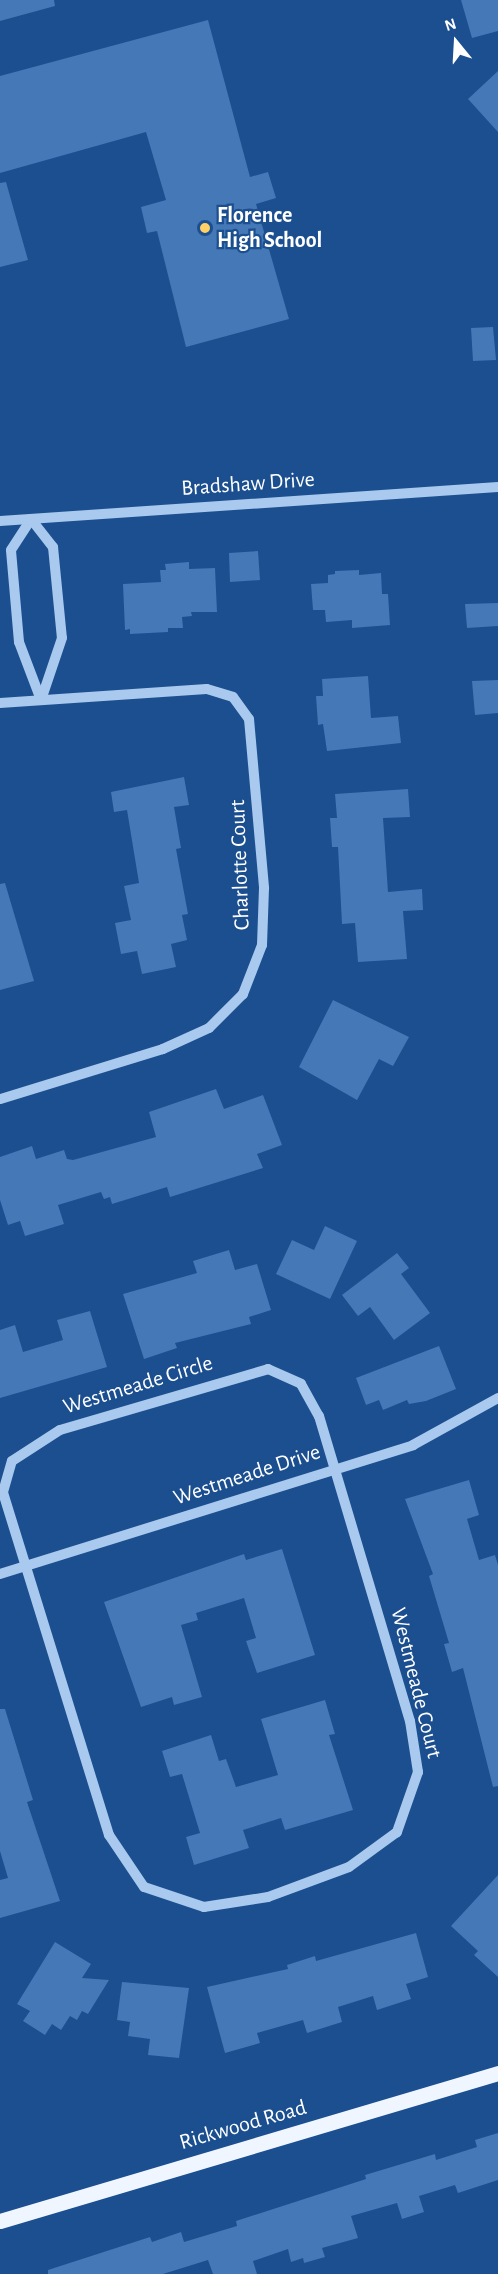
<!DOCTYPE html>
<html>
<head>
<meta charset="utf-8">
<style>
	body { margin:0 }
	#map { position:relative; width:498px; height:2274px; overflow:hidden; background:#1b4f8f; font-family:"Alegreya Sans",sans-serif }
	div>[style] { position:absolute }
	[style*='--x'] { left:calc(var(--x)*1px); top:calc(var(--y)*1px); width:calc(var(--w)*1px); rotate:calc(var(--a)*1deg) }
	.building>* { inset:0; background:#4478b7 }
	.minor>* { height:10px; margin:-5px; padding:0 5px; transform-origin:5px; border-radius:5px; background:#a9c9ee }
	.major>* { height:15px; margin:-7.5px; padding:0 7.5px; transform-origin:7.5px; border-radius:7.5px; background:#f0f6ff }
	.dots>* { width:16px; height:16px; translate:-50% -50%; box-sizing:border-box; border:3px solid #1b4f8f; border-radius:50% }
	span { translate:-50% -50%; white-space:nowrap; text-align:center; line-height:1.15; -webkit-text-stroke:4.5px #1b4f8f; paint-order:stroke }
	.poi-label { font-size:22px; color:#fff; font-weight:700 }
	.left { translate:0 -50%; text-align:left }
	.street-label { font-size:22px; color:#fff }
	.north { position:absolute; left:426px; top:12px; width:60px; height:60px; -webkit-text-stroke:4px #1b4f8f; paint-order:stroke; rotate:342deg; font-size:16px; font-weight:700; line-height:24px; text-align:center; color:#fff }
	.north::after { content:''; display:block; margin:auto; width:21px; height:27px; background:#fff; clip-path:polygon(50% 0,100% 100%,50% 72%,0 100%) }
</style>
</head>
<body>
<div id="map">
	<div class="building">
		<i style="clip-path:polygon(0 0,54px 0,55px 6px,0 21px)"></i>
		<i style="clip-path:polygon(461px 0,498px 0,498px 31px,472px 38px)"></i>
		<i style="clip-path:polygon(208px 20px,250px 177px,268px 172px,276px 198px,256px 204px,289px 319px,186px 347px,157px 231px,147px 233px,141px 207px,166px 200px,146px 132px,0 173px,0 76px)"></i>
		<i style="clip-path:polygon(498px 71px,498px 132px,468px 99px)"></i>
		<i style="clip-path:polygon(6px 182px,28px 260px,0 267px,0 183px)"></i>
		<i style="clip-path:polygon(493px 327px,496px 360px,473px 361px,471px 328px)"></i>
		<i style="clip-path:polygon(258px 551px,260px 580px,230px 582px,229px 553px)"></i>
		<i style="clip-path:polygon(189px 562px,189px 569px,215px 568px,217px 612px,191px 612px,192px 616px,182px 617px,183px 628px,168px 628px,168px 632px,130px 634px,130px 629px,125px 630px,123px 584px,161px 582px,160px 570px,166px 570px,165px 564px)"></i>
		<i style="clip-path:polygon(359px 570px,359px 575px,381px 573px,382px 594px,388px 594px,390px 625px,352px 628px,352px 620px,326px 622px,325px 610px,313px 610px,311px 584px,328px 583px,328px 575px,335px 574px,335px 571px)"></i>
		<i style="clip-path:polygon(498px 603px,498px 626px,467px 628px,465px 604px)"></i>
		<i style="clip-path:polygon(368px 676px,371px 718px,398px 716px,401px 743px,327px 751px,323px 724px,318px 725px,316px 696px,323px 696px,322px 679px)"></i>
		<i style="clip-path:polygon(498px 680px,498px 713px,475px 715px,472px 681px)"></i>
		<i style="clip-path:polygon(184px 777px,189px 805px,174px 807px,181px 848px,176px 849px,188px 914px,182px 915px,187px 940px,171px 944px,176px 967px,142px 974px,137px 951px,121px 954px,115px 923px,131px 920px,124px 886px,139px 883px,127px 810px,114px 812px,111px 792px)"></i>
		<i style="clip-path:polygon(408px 789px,410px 817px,383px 818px,388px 892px,422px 889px,423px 910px,403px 911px,407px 959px,358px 962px,355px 923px,342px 924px,338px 847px,332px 847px,330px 818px,337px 818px,335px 794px)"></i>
		<i style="clip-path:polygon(5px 883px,34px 981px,0 990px,0 884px)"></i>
		<i style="clip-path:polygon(333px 1000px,409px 1037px,393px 1066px,379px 1059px,357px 1100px,299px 1067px)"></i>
		<i style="clip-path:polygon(216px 1089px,224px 1109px,263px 1095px,282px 1145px,257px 1154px,263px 1168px,170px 1197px,167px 1187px,112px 1204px,110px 1197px,104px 1199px,101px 1192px,58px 1205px,64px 1224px,25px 1236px,20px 1221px,8px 1225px,0 1200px,0 1157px,32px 1146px,36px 1159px,64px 1150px,67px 1159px,73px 1160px,156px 1137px,149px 1112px)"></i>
		<i style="clip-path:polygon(325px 1226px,357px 1241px,330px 1299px,276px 1274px,292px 1240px,314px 1250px)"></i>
		<i style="clip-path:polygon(229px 1250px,235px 1270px,257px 1264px,271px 1310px,249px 1317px,251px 1324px,175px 1343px,177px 1348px,144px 1359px,123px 1294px,197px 1273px,193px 1261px)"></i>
		<i style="clip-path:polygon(397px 1253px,409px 1268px,401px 1274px,430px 1313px,394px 1340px,370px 1307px,358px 1316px,342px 1295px)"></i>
		<i style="clip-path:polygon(90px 1311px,107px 1367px,0 1398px,0 1330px,15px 1325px,23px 1352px,63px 1340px,57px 1320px)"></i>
		<i style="clip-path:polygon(439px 1346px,456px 1389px,426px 1401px,409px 1404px,407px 1400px,383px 1410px,379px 1400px,366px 1405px,356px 1378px)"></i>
		<i style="clip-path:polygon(469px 1480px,479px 1515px,467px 1519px,479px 1560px,495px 1555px,498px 1565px,498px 1786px,493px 1787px,463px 1668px,452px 1672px,444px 1644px,449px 1643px,429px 1576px,433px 1574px,405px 1499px)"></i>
		<i style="clip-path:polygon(282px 1549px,315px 1655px,257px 1673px,246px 1641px,256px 1638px,244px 1598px,196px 1613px,198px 1620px,181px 1625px,202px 1697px,174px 1705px,172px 1697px,141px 1707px,104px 1602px,244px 1554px,246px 1560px)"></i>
		<i style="clip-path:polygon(325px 1700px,335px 1734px,329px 1735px,353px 1810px,285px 1830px,281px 1818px,243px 1830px,249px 1848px,194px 1865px,186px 1837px,200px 1833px,182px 1774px,170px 1777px,162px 1751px,211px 1735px,219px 1761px,226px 1759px,236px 1787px,278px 1775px,261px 1719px)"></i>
		<i style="clip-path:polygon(0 1709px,5px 1709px,33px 1800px,27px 1802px,60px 1901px,0 1918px,0 1880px,8px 1878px,0 1851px)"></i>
		<i style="clip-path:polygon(498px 1875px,498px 1977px,474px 1955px,478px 1951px,451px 1926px)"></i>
		<i style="clip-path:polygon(416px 1933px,428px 1977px,406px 1984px,411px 1999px,377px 2010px,373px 1996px,338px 2007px,342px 2022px,307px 2033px,303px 2020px,257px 2033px,260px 2043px,225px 2053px,207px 1987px,288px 1969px,287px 1965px,315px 1956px,316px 1961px)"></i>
		<i style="clip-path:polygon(55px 1942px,91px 1964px,82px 1978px,109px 1980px,88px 2014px,82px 2011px,77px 2020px,70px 2016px,61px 2030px,52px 2024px,45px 2035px,23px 2021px,30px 2011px,17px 2004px)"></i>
		<i style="clip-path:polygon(122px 1982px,189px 1988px,179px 2058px,148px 2055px,150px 2039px,128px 2036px,130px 2022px,117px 2020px)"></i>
		<i style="clip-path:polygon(498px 2133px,498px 2180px,458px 2193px,455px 2185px,419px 2196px,424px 2212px,402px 2219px,397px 2203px,351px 2216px,358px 2238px,322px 2248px,325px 2257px,304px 2263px,303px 2258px,291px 2262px,288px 2249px,253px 2261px,257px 2274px,213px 2274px,208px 2260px,163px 2274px,48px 2274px,48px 2270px,150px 2237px,152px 2242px,181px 2232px,184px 2242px,237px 2226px,236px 2221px,366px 2179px,365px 2175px,435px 2154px,436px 2160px,477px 2147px,475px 2140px)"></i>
	</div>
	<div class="minor">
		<i style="--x:31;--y:519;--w:36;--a:52"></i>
		<i style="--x:53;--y:547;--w:91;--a:84.4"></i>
		<i style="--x:62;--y:638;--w:65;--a:108.7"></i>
		<i style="--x:41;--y:700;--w:62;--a:-110.8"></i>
		<i style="--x:19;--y:642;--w:92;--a:-95"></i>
		<i style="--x:11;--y:550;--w:37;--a:-57"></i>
		<i style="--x:0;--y:521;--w:499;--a:-3.9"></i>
		<i style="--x:0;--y:703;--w:207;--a:-3.9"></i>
		<i style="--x:207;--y:689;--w:27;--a:17"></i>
		<i style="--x:233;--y:697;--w:27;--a:54"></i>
		<i style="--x:249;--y:719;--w:170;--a:84.9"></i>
		<i style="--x:264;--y:888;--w:57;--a:92"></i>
		<i style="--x:262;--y:945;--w:53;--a:111.2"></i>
		<i style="--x:243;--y:994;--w:48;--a:135"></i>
		<i style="--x:209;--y:1028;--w:51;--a:155.5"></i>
		<i style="--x:163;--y:1049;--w:170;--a:162.9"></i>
		<i style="--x:268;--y:1369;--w:36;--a:24"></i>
		<i style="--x:301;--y:1384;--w:37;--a:61"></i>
		<i style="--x:319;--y:1416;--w:318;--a:73.4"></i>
		<i style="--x:410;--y:1721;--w:52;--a:81.1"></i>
		<i style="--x:418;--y:1772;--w:64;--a:109.3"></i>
		<i style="--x:397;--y:1832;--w:59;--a:143.9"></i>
		<i style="--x:349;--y:1867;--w:86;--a:159.7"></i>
		<i style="--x:268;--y:1897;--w:65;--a:171.1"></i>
		<i style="--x:204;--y:1907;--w:63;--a:-161.6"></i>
		<i style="--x:144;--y:1887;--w:63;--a:-123.9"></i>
		<i style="--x:109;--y:1835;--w:359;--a:-107.2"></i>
		<i style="--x:3;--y:1492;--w:32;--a:-74"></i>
		<i style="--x:12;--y:1461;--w:57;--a:-32.9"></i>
		<i style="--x:60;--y:1430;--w:217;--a:-16.3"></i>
		<i style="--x:0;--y:1574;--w:433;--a:-17.3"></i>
		<i style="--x:413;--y:1445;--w:97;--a:-28.9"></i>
	</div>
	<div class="major">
		<i style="--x:0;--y:2221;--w:520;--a:-16.55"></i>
	</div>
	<div class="dots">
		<i style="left:205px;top:228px;background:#ffd166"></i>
	</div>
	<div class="poi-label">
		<span class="left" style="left:217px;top:228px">Florence<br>High School</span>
	</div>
	<div class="street-label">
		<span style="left:248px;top:484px;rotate:-4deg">Bradshaw Drive</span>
		<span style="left:240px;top:865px;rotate:-92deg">Charlotte Court</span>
		<span style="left:138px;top:1385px;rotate:-17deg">Westmeade Circle</span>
		<span style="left:247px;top:1475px;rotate:-18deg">Westmeade Drive</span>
		<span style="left:416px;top:1683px;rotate:76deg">Westmeade Court</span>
		<span style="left:243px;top:2125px;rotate:-16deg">Rickwood Road</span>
	</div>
	<div class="north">N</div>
</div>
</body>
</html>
